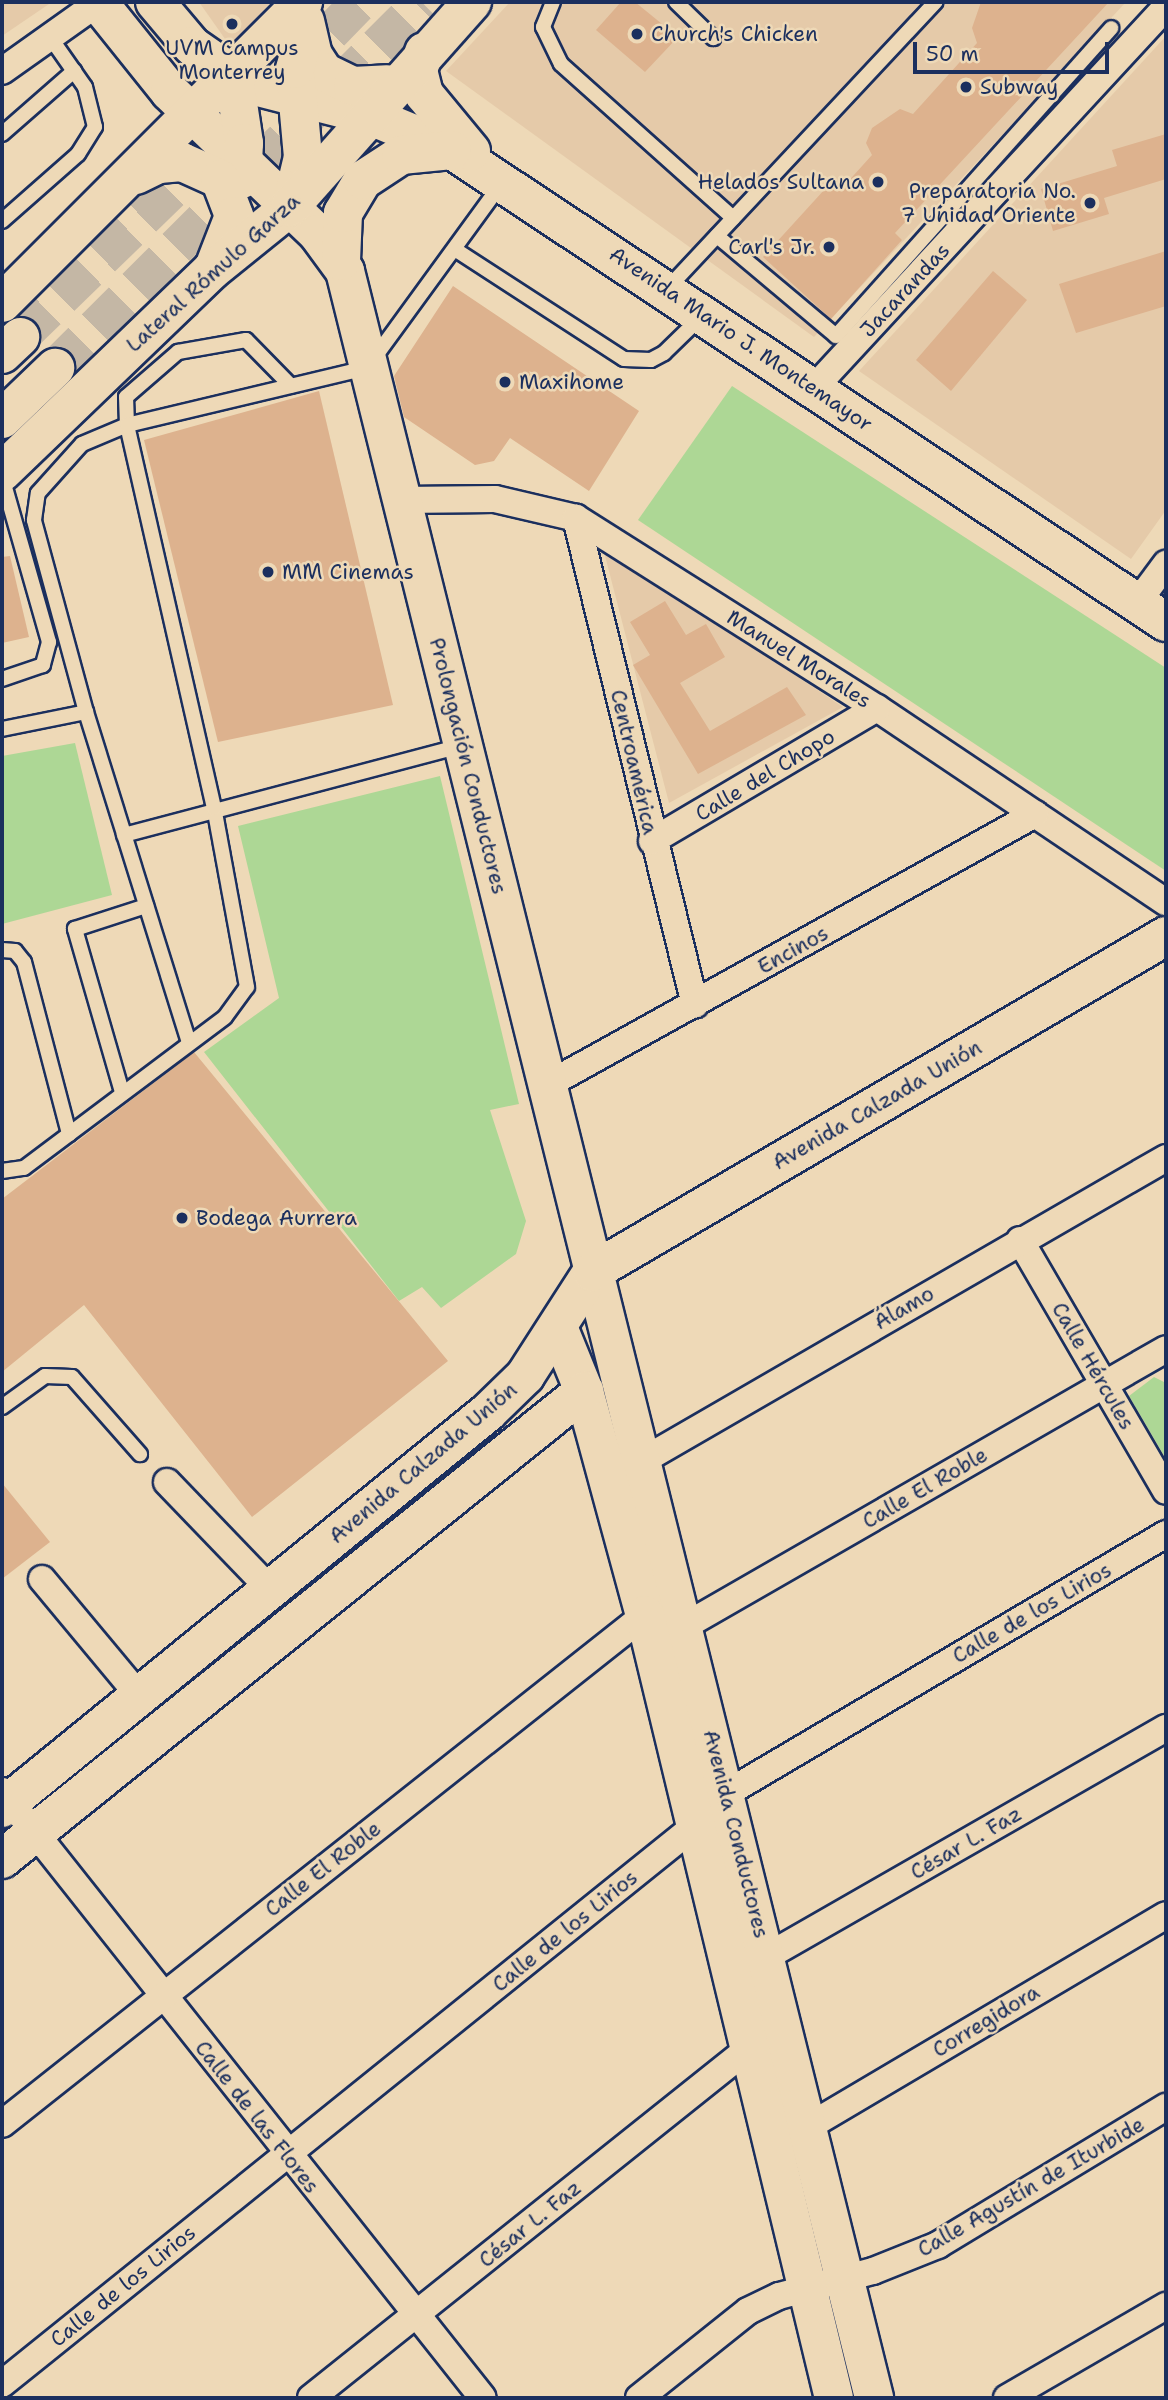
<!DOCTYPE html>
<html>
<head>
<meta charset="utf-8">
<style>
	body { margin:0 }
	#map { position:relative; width:1168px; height:2400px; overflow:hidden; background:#eed9b7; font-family:"Shantell Sans",sans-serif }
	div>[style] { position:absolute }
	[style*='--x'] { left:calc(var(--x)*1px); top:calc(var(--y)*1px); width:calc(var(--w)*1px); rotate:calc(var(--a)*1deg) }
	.built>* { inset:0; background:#e5caa9 }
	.green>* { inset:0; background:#add795 }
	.building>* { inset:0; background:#ddb28e }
	.primary-tunnel>* { height:38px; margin-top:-19px; transform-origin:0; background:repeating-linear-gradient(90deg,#c4b7a5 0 38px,transparent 0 57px) }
	.roads { filter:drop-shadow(2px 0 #1b2f5e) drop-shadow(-2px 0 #1b2f5e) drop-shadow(0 2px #1b2f5e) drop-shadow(0 -2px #1b2f5e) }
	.lane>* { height:14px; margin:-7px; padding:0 7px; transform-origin:7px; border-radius:7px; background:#eed9b7 }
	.street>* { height:26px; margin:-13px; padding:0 13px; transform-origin:13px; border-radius:13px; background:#eed9b7 }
	.secondary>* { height:38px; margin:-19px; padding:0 19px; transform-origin:19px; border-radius:19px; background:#eed9b7 }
	.primary>* { height:38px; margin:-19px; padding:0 19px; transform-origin:19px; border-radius:19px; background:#eed9b7 }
	.dots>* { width:19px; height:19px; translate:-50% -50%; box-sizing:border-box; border:4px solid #eed9b7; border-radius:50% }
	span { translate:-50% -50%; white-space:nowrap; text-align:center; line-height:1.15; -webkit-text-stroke:5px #eed9b7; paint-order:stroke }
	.poi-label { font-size:21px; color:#1b2f5e }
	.left { translate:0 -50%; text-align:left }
	.right { translate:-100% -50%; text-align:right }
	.street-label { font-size:21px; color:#1b2f5e }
	.frame { position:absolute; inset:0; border:4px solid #1b2f5e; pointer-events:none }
	.scale { position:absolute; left:913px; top:42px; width:196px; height:32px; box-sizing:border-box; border:4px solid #1b2f5e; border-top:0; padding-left:9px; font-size:21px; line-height:24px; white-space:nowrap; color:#1b2f5e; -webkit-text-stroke:5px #eed9b7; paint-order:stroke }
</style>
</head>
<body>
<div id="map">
	<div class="built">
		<i style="clip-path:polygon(2px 2px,52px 2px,2px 36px)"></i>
		<i style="clip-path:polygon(199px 2px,271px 2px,230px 46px)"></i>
		<i style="clip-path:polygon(510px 2px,1126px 2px,814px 337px,446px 71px)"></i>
		<i style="clip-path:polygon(1166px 36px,1166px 510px,1131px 559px,859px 371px)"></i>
		<i style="clip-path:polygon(603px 548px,843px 707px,669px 803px)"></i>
	</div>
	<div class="green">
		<i style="clip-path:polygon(732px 386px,1166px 668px,1166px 871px,638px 520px)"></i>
		<i style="clip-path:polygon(75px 743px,112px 895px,2px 924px,2px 756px)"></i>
		<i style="clip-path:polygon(440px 776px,519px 1104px,490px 1110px,526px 1221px,516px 1254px,441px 1308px,422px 1287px,399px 1301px,204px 1052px,279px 998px,238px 826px)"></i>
		<i style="clip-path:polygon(1154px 1377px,1166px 1383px,1166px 1459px,1129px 1396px)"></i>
	</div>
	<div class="building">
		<i style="clip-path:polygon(621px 2px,635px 2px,678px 37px,645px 72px,596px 30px)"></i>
		<i style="clip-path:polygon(981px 2px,1109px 2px,895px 233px,902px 240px,831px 319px,763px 257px,835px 178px,844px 186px,872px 155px,866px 143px,872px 128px,900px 109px,913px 114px,977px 43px,972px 28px)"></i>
		<i style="clip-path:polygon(1166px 134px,1166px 179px,1104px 198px,1109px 214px,1053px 231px,1041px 189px,1117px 166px,1112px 150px)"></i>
		<i style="clip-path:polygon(1166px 251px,1166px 306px,1076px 333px,1059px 284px)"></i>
		<i style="clip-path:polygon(993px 271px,1027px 300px,951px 391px,916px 360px)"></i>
		<i style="clip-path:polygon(453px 286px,639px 411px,589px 491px,510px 438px,494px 461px,475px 465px,404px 417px,394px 376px)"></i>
		<i style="clip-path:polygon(319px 391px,393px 705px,218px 742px,144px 440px)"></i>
		<i style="clip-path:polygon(10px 556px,29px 637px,2px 643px,2px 557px)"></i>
		<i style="clip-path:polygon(665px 601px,686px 635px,706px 624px,725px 657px,680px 683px,710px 731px,787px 687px,806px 715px,698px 774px,633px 665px,650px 655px,630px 622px)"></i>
		<i style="clip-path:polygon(194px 1052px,448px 1361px,252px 1517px,84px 1305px,2px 1372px,2px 1199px)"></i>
		<i style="clip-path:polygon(2px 1483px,50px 1542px,2px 1579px)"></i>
	</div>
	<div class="primary-tunnel">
		<i style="--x:291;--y:73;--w:99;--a:-45.8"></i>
		<i style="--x:20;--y:337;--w:276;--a:-44.1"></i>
		<i style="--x:55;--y:368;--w:518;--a:-44.92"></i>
	</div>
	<div class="roads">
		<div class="lane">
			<i style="--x:553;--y:2;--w:27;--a:112"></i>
			<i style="--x:543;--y:27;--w:41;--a:64.1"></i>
			<i style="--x:561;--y:64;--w:231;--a:41.8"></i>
			<i style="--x:676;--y:2;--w:52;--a:44.2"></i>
			<i style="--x:2;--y:134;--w:96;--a:-41.2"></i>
			<i style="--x:2;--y:221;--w:101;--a:-41.4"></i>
			<i style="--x:78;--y:154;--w:32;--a:-58"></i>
			<i style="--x:95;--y:127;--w:41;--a:-104"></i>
			<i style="--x:85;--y:87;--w:61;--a:-125"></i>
			<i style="--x:717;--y:236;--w:155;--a:40"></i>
			<i style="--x:836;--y:336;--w:413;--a:-48.2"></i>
			<i style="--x:456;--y:250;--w:200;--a:33"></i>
			<i style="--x:624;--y:359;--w:27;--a:2"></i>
			<i style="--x:651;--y:360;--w:15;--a:-28"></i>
			<i style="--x:664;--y:353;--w:53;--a:-44.2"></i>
			<i style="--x:667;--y:289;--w:393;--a:-46.9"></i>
			<i style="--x:2;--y:477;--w:172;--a:74.1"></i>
			<i style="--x:49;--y:642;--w:24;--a:105"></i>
			<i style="--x:43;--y:665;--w:43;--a:161.1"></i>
			<i style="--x:86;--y:712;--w:346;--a:72.7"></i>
			<i style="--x:2;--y:729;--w:86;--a:-11.4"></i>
			<i style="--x:86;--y:712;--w:199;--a:-105.2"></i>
			<i style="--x:34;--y:520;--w:27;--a:-82"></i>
			<i style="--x:38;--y:493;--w:66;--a:-48.1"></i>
			<i style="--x:82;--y:444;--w:49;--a:-22.9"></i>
			<i style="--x:127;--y:425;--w:28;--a:-92"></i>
			<i style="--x:126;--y:397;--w:69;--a:-40.9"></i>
			<i style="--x:178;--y:352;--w:69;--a:-10"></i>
			<i style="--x:246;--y:340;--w:64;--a:45.6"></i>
			<i style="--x:124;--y:835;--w:349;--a:-14.8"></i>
			<i style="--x:2;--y:950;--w:13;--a:4"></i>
			<i style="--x:15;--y:951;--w:14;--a:51"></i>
			<i style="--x:24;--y:962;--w:178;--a:75.3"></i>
			<i style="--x:122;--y:1092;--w:170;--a:-106.1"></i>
			<i style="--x:75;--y:929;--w:75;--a:-17.9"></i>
			<i style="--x:2;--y:1171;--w:22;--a:-8"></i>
			<i style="--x:24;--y:1168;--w:251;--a:-36.9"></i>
			<i style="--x:225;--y:1017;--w:37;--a:-54"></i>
			<i style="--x:247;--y:987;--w:182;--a:-100.4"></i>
			<i style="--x:214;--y:808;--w:393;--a:-102.8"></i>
			<i style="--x:127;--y:425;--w:247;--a:-13.4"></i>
			<i style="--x:367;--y:368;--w:229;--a:-53.9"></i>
			<i style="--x:2;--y:1407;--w:53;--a:-35.8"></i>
			<i style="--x:45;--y:1376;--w:27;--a:2"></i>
			<i style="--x:72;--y:1377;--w:103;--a:48.6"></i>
		</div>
		<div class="street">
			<i style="--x:2;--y:71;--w:119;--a:-35.4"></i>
			<i style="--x:814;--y:388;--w:519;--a:-47.27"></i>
			<i style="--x:401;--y:500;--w:94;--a:-0.6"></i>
			<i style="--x:495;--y:499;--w:83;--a:13.2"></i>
			<i style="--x:576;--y:518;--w:356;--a:32.3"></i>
			<i style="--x:877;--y:708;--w:348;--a:33.9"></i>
			<i style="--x:576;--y:518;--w:501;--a:76.27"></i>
			<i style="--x:1137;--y:603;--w:49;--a:-53.4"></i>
			<i style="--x:652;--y:841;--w:261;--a:-30.6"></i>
			<i style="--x:549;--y:1084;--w:556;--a:-29.05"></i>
			<i style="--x:1020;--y:1240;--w:290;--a:59.8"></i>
			<i style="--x:642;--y:1461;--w:605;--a:-30.04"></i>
			<i style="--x:167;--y:1482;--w:150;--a:46.1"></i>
			<i style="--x:42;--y:1579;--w:155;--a:50.2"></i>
			<i style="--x:683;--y:1627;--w:557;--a:-29.92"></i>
			<i style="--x:2;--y:1791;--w:774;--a:51.61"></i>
			<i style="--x:766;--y:1957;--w:461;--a:-29.8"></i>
			<i style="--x:2;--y:2124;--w:820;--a:-38.37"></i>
			<i style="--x:806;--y:2128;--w:418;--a:-30.6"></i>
			<i style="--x:2;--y:2384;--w:891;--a:-38.85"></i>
			<i style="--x:696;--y:1825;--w:45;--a:-45.9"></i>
			<i style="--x:727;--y:1793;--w:510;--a:-30.54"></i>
			<i style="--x:311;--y:2398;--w:559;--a:-38.61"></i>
			<i style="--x:639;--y:2398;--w:139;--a:-38.6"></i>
			<i style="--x:748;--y:2311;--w:34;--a:-26"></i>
			<i style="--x:779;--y:2296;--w:97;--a:-14.9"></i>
			<i style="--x:873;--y:2271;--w:70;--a:-21.8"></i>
			<i style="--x:938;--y:2245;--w:267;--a:-31.2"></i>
			<i style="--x:1007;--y:2398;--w:184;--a:-30.1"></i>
		</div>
		<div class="secondary">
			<i style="--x:98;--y:2;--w:115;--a:51.3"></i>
			<i style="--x:170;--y:92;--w:205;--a:43.8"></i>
			<i style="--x:318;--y:234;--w:46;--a:53.9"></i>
			<i style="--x:345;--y:271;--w:2192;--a:76.03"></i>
			<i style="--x:155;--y:2;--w:57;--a:49.9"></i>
			<i style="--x:192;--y:46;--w:67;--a:34.6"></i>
			<i style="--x:247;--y:84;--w:125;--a:14.4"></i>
			<i style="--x:368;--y:115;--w:91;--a:22.6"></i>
			<i style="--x:452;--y:150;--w:856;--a:33.47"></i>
			<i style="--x:305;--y:21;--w:35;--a:77"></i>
			<i style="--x:313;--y:55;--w:20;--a:57"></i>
			<i style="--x:324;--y:72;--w:32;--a:26"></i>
			<i style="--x:353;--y:86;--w:34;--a:-3"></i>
			<i style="--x:424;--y:52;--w:19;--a:108"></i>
			<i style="--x:418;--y:70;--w:25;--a:76"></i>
			<i style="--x:424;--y:94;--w:74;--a:50.5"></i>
			<i style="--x:234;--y:77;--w:67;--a:81.4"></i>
			<i style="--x:244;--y:143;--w:36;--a:93"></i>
			<i style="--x:136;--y:175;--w:25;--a:-26"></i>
			<i style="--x:159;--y:164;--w:23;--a:-5"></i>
			<i style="--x:182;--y:162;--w:42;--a:24.1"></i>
			<i style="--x:220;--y:179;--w:40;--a:69"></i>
			<i style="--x:234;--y:216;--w:53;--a:111.2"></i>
			<i style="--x:293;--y:199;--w:43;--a:-76.6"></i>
			<i style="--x:303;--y:157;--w:88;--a:-95.2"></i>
			<i style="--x:295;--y:69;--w:41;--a:-74.2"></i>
			<i style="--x:341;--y:261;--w:48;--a:-87.6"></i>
			<i style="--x:343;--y:213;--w:39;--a:-59"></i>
			<i style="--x:363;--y:180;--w:45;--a:-33.3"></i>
			<i style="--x:401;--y:155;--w:51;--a:-5.6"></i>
			<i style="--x:2;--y:303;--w:426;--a:-45"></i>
			<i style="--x:2;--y:472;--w:291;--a:-43.9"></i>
			<i style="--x:212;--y:270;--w:100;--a:-38.9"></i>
			<i style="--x:290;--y:207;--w:274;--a:-48.4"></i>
			<i style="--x:558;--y:1327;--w:69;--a:67.9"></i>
			<i style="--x:584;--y:1391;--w:232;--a:74.8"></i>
			<i style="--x:645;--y:1615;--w:805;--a:76.43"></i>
			<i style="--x:2;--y:1808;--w:627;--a:-39.17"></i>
			<i style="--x:488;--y:1412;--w:52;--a:-44.2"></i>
			<i style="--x:525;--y:1376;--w:124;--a:-57.2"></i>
			<i style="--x:592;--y:1272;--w:665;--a:-30.34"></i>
			<i style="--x:2;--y:1859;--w:747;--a:-38.8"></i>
		</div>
		<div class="primary">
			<i style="--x:2;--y:354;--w:25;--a:-43"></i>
			<i style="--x:2;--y:419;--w:74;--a:-43.9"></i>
		</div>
	</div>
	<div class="dots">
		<i style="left:232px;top:24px;background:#1b2f5e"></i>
		<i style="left:637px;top:34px;background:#1b2f5e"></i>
		<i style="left:966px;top:87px;background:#1b2f5e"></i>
		<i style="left:878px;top:182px;background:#1b2f5e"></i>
		<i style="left:1090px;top:203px;background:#1b2f5e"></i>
		<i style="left:829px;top:247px;background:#1b2f5e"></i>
		<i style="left:505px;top:382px;background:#1b2f5e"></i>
		<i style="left:268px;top:572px;background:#1b2f5e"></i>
		<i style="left:182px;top:1218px;background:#1b2f5e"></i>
	</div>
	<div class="poi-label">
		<span class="left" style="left:651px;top:34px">Church's Chicken</span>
		<span style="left:232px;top:60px">UVM Campus<br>Monterrey</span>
		<span class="left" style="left:980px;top:87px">Subway</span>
		<span class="right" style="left:864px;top:182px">Helados Sultana</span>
		<span class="right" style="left:1076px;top:203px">Preparatoria No.<br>7 Unidad Oriente</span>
		<span class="right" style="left:815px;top:247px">Carl's Jr.</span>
		<span class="left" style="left:519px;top:382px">Maxihome</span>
		<span class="left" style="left:282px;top:572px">MM Cinemas</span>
		<span class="left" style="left:196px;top:1218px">Bodega Aurrera</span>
	</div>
	<div class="street-label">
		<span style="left:213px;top:273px;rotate:-42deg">Lateral Rómulo Garza</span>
		<span style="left:905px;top:290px;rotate:-47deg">Jacarandas</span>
		<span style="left:741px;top:339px;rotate:34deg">Avenida Mario J. Montemayor</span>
		<span style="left:799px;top:659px;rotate:32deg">Manuel Morales</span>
		<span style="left:634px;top:762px;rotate:77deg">Centroamérica</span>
		<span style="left:468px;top:766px;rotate:76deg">Prolongación Conductores</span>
		<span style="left:765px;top:775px;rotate:-31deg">Calle del Chopo</span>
		<span style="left:793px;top:950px;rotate:-29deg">Encinos</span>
		<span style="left:877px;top:1105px;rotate:-30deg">Avenida Calzada Unión</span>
		<span style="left:904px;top:1308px;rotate:-30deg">Álamo</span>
		<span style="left:1093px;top:1366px;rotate:60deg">Calle Hércules</span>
		<span style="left:423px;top:1463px;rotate:-40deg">Avenida Calzada Unión</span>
		<span style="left:925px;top:1488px;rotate:-30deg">Calle El Roble</span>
		<span style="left:1032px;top:1613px;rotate:-30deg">Calle de los Lirios</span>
		<span style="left:736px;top:1834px;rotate:76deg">Avenida Conductores</span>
		<span style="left:966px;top:1843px;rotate:-30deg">César L. Faz</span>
		<span style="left:323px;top:1869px;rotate:-38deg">Calle El Roble</span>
		<span style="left:565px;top:1931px;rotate:-39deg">Calle de los Lirios</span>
		<span style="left:986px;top:2021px;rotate:-31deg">Corregidora</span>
		<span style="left:257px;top:2117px;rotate:52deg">Calle de las Flores</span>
		<span style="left:1031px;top:2187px;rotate:-30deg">Calle Agustín de Iturbide</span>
		<span style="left:530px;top:2224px;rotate:-39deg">César L. Faz</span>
		<span style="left:123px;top:2286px;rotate:-39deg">Calle de los Lirios</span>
	</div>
	<div class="frame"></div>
	<div class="scale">50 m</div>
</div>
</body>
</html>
